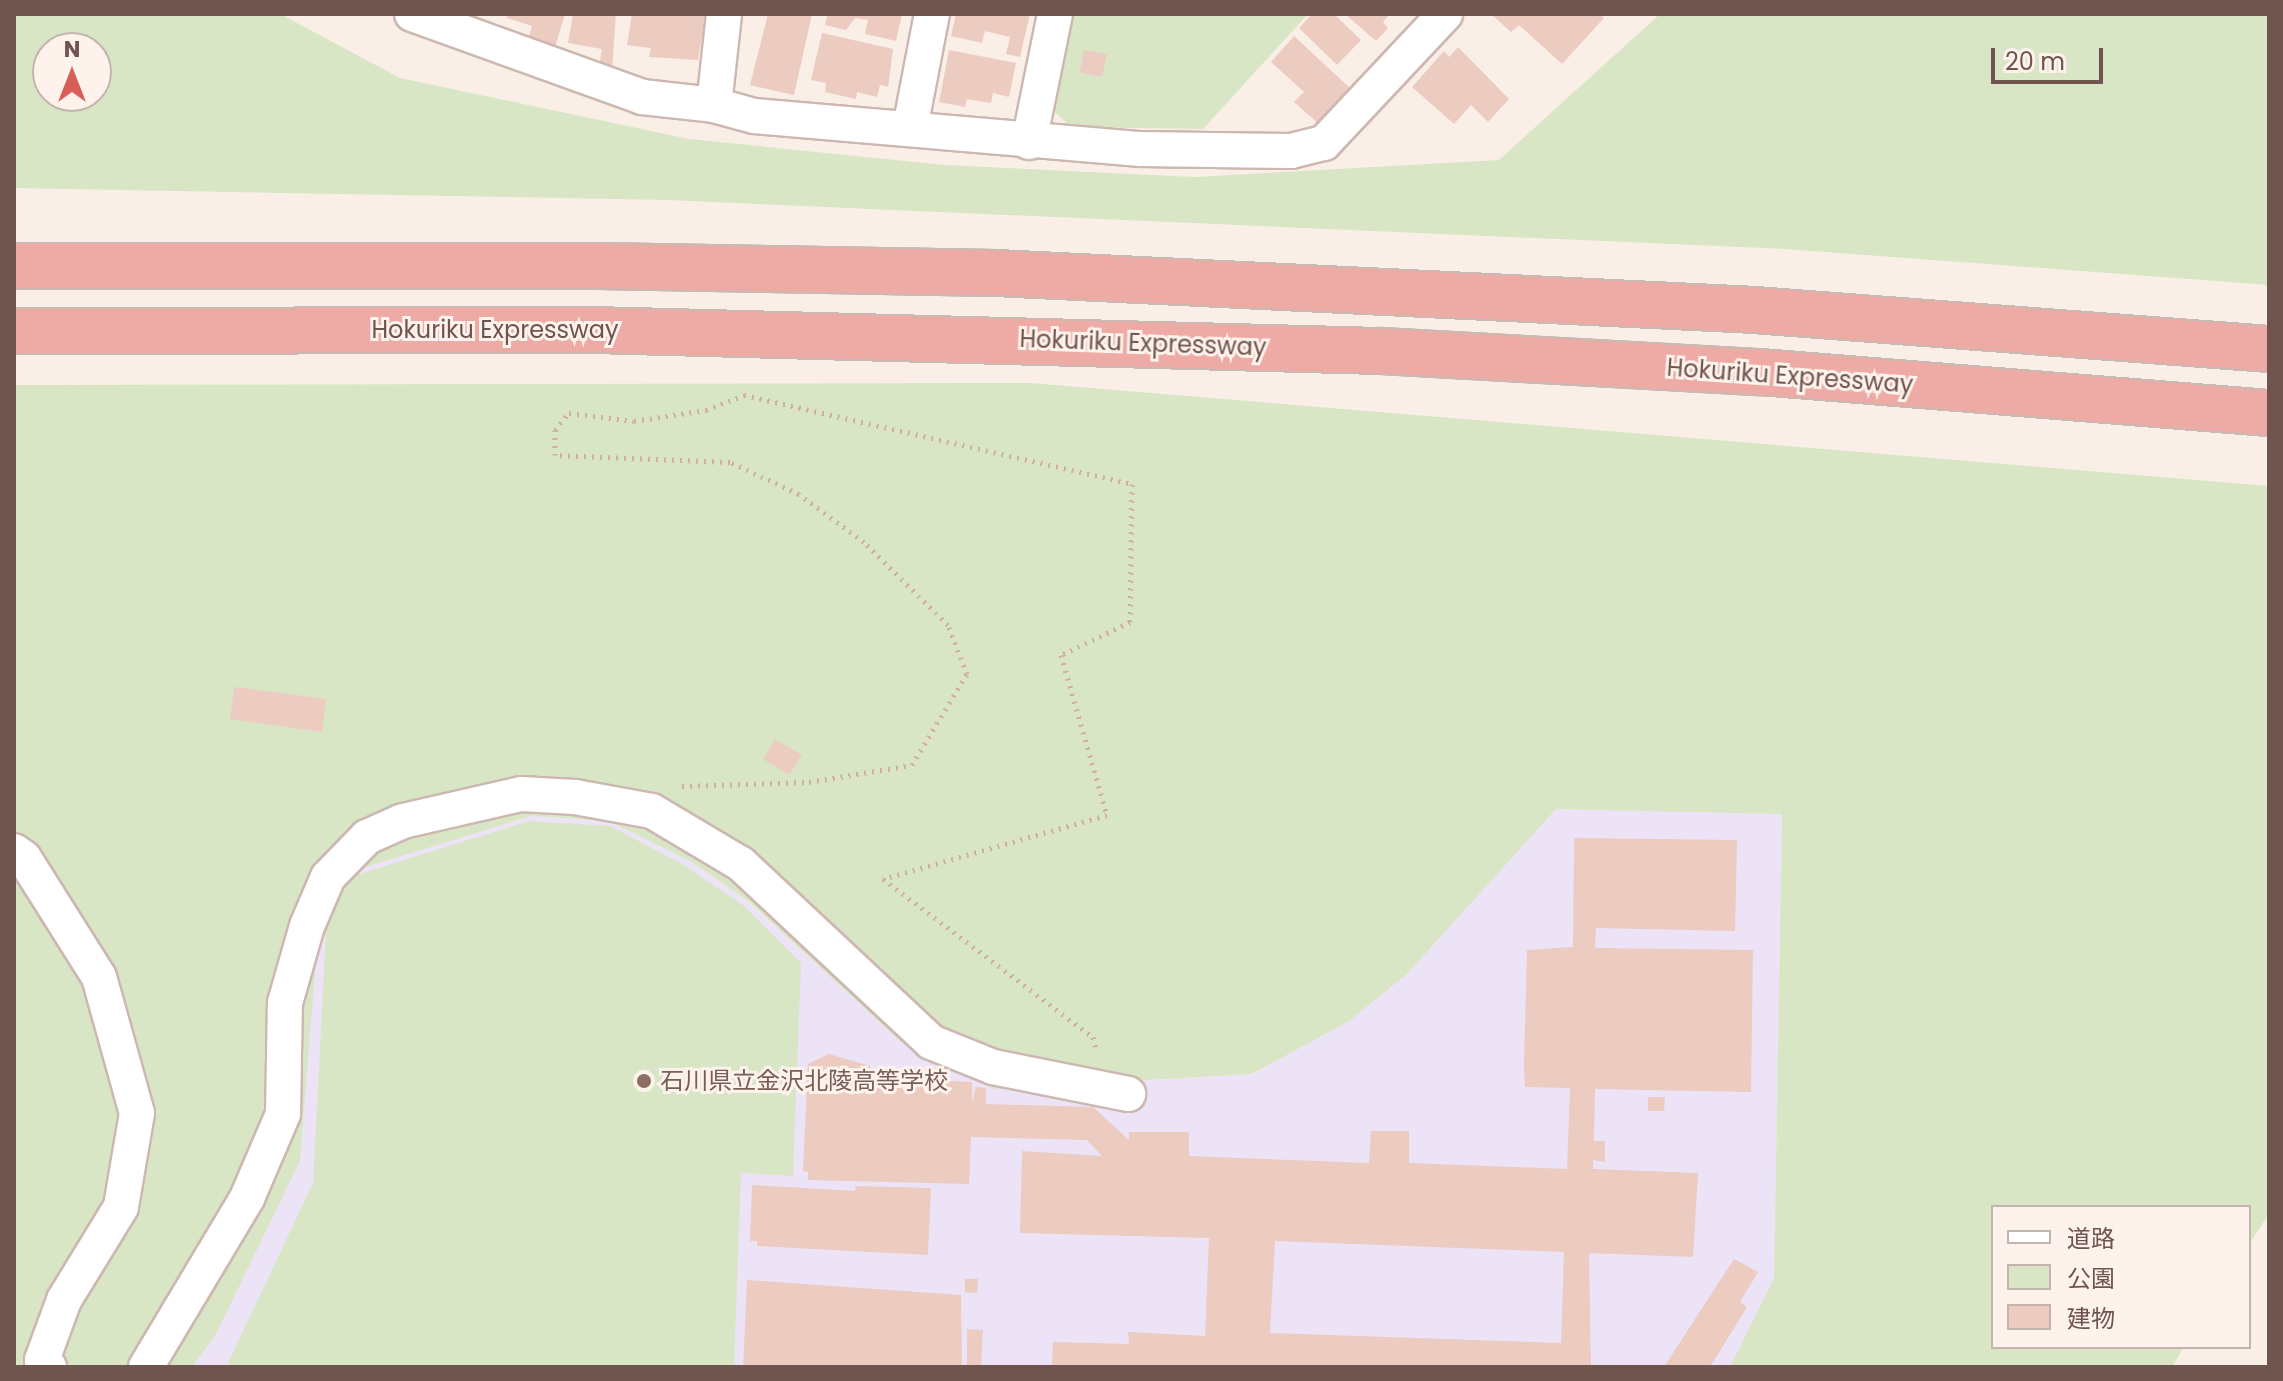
<!DOCTYPE html>
<html>
<head>
<meta charset="utf-8">
<style>
	body { margin:0 }
	#map { position:relative; width:2283px; height:1381px; overflow:hidden; background:#faefe6; font-family:Poppins,"Noto Sans JP",sans-serif }
	div>[style] { position:absolute }
	[style*='--x'] { left:calc(var(--x)*1px); top:calc(var(--y)*1px); width:calc(var(--w)*1px); rotate:calc(var(--a)*1deg) }
	.education>* { inset:0; background:#ece3f6 }
	.green>* { inset:0; background:#d8e6c6 }
	.building>* { inset:0; background:#eccbc1 }
	.path>* { height:5px; margin-top:-2.5px; transform-origin:0; background:repeating-linear-gradient(90deg,#d1aea4 0 2px,transparent 0 8px) }
	.roads { filter:drop-shadow(2px 0 #cdb8b1) drop-shadow(-2px 0 #cdb8b1) drop-shadow(0 2px #cdb8b1) drop-shadow(0 -2px #cdb8b1) }
	.street>* { height:34px; margin:-17px; padding:0 17px; transform-origin:17px; border-radius:17px; background:#fff }
	.highway>* { height:44px; margin:-22px; padding:0 22px; transform-origin:22px; border-radius:22px; background:#eeaaa4 }
	.dots>* { width:22px; height:22px; translate:-50% -50%; box-sizing:border-box; border:4px solid #fdf3ec; border-radius:50% }
	span { translate:-50% -50%; white-space:nowrap; text-align:center; line-height:1.15; -webkit-text-stroke:6px #fdf3ec; paint-order:stroke }
	.street-label { font-size:24px; color:#70544e }
	.education-label { font-size:24px; color:#785e54 }
	.left { translate:0 -50%; text-align:left }
	.frame { position:absolute; inset:0; border:16px solid #70544e; pointer-events:none }
	.legend { position:absolute; left:1991px; top:1205px; width:260px; height:144px; box-sizing:border-box; background:#fdf3ec; border:2px solid #c5b3ad; margin:0; padding:10px 14px; list-style:none; font-size:24px; color:#70544e }
	.legend li { display:flex; align-items:center; gap:16px; height:40px }
	.legend b { width:40px; border:2px solid #c5b3ad }
	.north { position:absolute; left:32px; top:32px; width:80px; height:80px; box-sizing:border-box; background:#fdf3ec; border:2px solid #c5b3ad; border-radius:50%; rotate:0deg; font-size:22px; font-weight:700; line-height:32px; text-align:center; color:#70544e }
	.north::after { content:''; display:block; margin:auto; width:28px; height:36px; background:#d75f58; clip-path:polygon(50% 0,100% 100%,50% 72%,0 100%) }
	.scale { position:absolute; left:1991px; top:48px; width:112px; height:36px; box-sizing:border-box; border:4px solid #70544e; border-top:0; padding-left:10px; font-size:24px; line-height:28px; white-space:nowrap; color:#70544e; -webkit-text-stroke:6px #fdf3ec; paint-order:stroke }
</style>
</head>
<body>
<div id="map">
	<div class="education">
		<i style="clip-path:polygon(1556px 809px,1782px 813px,1774px 1278px,1730px 1367px,192px 1367px,216px 1334px,320px 909px,350px 872px,531px 816px,609px 821px,692px 862px,748px 902px,901px 1042px,996px 1089px,1253px 1074px,1349px 1021px,1406px 975px)"></i>
	</div>
	<div class="green">
		<i style="clip-path:polygon(evenodd,14px 14px,280px 14px,400px 78px,689px 139px,945px 165px,1194px 177px,1499px 160px,1660px 14px,2269px 14px,2269px 285px,1785px 249px,667px 200px,14px 188px,14px 14px,48px 48px,96px 48px,96px 96px,48px 96px,48px 48px)"></i>
		<i style="clip-path:polygon(1066px 14px,1308px 14px,1203px 129px,1071px 127px,1045px 103px)"></i>
		<i style="clip-path:polygon(1030px 383px,2269px 486px,2269px 1214px,2249px 1244px,2249px 1207px,1993px 1207px,1993px 1347px,2184px 1347px,2172px 1367px,1730px 1367px,1774px 1278px,1782px 814px,1556px 809px,1406px 975px,1349px 1021px,1252px 1074px,995px 1089px,901px 1042px,749px 902px,692px 862px,609px 821px,531px 816px,350px 872px,320px 909px,300px 1161px,216px 1334px,192px 1367px,14px 1367px,14px 385px)"></i>
		<i style="clip-path:polygon(529px 821px,610px 826px,682px 864px,744px 906px,801px 963px,793px 1176px,741px 1173px,734px 1367px,232px 1367px,228px 1363px,313px 1183px,327px 913px,353px 876px)"></i>
	</div>
	<div class="building">
		<i style="clip-path:polygon(508px 14px,565px 14px,554px 51px,527px 43px,532px 26px,507px 18px)"></i>
		<i style="clip-path:polygon(573px 14px,616px 14px,612px 69px,599px 67px,602px 49px,568px 43px)"></i>
		<i style="clip-path:polygon(632px 14px,706px 14px,698px 60px,649px 57px,651px 48px,627px 45px)"></i>
		<i style="clip-path:polygon(768px 14px,812px 14px,794px 95px,750px 85px)"></i>
		<i style="clip-path:polygon(828px 14px,902px 14px,896px 41px,865px 34px,868px 20px,855px 18px,846px 30px,825px 25px)"></i>
		<i style="clip-path:polygon(956px 14px,1030px 14px,1020px 57px,1006px 54px,1010px 37px,985px 31px,982px 43px,951px 36px)"></i>
		<i style="clip-path:polygon(1312px 14px,1334px 14px,1361px 40px,1337px 65px,1299px 28px)"></i>
		<i style="clip-path:polygon(1345px 14px,1390px 14px,1383px 22px,1388px 28px,1376px 41px)"></i>
		<i style="clip-path:polygon(1491px 14px,1600px 14px,1604px 18px,1562px 64px,1519px 25px,1511px 32px)"></i>
		<i style="clip-path:polygon(822px 33px,893px 49px,888px 87px,880px 85px,877px 97px,857px 92px,856px 99px,825px 92px,826px 83px,811px 80px)"></i>
		<i style="clip-path:polygon(1294px 36px,1352px 90px,1320px 125px,1294px 102px,1304px 92px,1271px 62px)"></i>
		<i style="clip-path:polygon(1458px 47px,1509px 99px,1488px 122px,1471px 105px,1454px 124px,1412px 87px,1444px 51px,1449px 57px)"></i>
		<i style="clip-path:polygon(949px 50px,1016px 63px,1009px 97px,993px 93px,991px 103px,967px 99px,965px 107px,939px 102px)"></i>
		<i style="clip-path:polygon(1084px 50px,1107px 54px,1102px 77px,1080px 72px)"></i>
		<i style="clip-path:polygon(234px 687px,326px 699px,322px 732px,230px 719px)"></i>
		<i style="clip-path:polygon(775px 739px,802px 755px,789px 775px,763px 759px)"></i>
		<i style="clip-path:polygon(evenodd,1574px 838px,1737px 840px,1735px 931px,1596px 928px,1595px 948px,1753px 950px,1751px 1092px,1595px 1089px,1594px 1141px,1605px 1141px,1605px 1162px,1593px 1160px,1593px 1169px,1698px 1173px,1693px 1257px,1589px 1253px,1591px 1367px,1052px 1367px,1053px 1342px,1129px 1344px,1128px 1332px,1205px 1336px,1209px 1238px,1020px 1233px,1022px 1151px,1102px 1156px,1087px 1140px,971px 1137px,969px 1184px,808px 1180px,808px 1172px,803px 1171px,808px 1064px,829px 1054px,870px 1066px,870px 1077px,972px 1082px,972px 1103px,976px 1087px,986px 1088px,986px 1104px,1093px 1107px,1129px 1140px,1129px 1132px,1189px 1132px,1189px 1156px,1369px 1163px,1371px 1131px,1409px 1131px,1409px 1163px,1567px 1169px,1570px 1088px,1525px 1087px,1524px 1064px,1527px 950px,1573px 947px,1574px 838px,1275px 1241px,1564px 1252px,1561px 1343px,1270px 1333px,1275px 1241px)"></i>
		<i style="clip-path:polygon(1648px 1097px,1665px 1097px,1664px 1111px,1648px 1111px)"></i>
		<i style="clip-path:polygon(752px 1185px,855px 1191px,856px 1186px,931px 1188px,928px 1255px,757px 1246px,757px 1241px,750px 1241px)"></i>
		<i style="clip-path:polygon(1734px 1259px,1758px 1272px,1740px 1302px,1747px 1307px,1710px 1367px,1664px 1367px)"></i>
		<i style="clip-path:polygon(965px 1279px,978px 1279px,977px 1293px,965px 1292px)"></i>
		<i style="clip-path:polygon(747px 1280px,961px 1295px,962px 1367px,743px 1367px)"></i>
		<i style="clip-path:polygon(967px 1329px,983px 1330px,981px 1366px,967px 1365px)"></i>
	</div>
	<div class="path">
		<i style="--x:682;--y:786;--w:127;--a:-1.8"></i>
		<i style="--x:809;--y:782;--w:104;--a:-9.4"></i>
		<i style="--x:912;--y:765;--w:106;--a:-58.9"></i>
		<i style="--x:967;--y:674;--w:53;--a:-111.2"></i>
		<i style="--x:948;--y:625;--w:118;--a:-135.3"></i>
		<i style="--x:864;--y:542;--w:81;--a:-143.6"></i>
		<i style="--x:799;--y:494;--w:76;--a:-155.1"></i>
		<i style="--x:730;--y:462;--w:175;--a:-177.7"></i>
		<i style="--x:555;--y:455;--w:25;--a:-90"></i>
		<i style="--x:555;--y:430;--w:22;--a:-51"></i>
		<i style="--x:569;--y:413;--w:65;--a:7"></i>
		<i style="--x:634;--y:421;--w:73;--a:-8.7"></i>
		<i style="--x:706;--y:410;--w:41;--a:-21.5"></i>
		<i style="--x:744;--y:395;--w:398;--a:12.9"></i>
		<i style="--x:1132;--y:484;--w:138;--a:90.8"></i>
		<i style="--x:1130;--y:622;--w:76;--a:154.4"></i>
		<i style="--x:1061;--y:655;--w:166;--a:74"></i>
		<i style="--x:1107;--y:815;--w:233;--a:164.1"></i>
		<i style="--x:883;--y:879;--w:263;--a:37"></i>
		<i style="--x:1093;--y:1037;--w:16;--a:75"></i>
	</div>
	<div class="roads">
		<div class="street">
			<i style="--x:412;--y:14;--w:245;--a:19.8"></i>
			<i style="--x:642;--y:97;--w:72;--a:6.3"></i>
			<i style="--x:714;--y:105;--w:41;--a:15.4"></i>
			<i style="--x:754;--y:116;--w:388;--a:4.9"></i>
			<i style="--x:1141;--y:149;--w:150;--a:0.8"></i>
			<i style="--x:1291;--y:151;--w:34;--a:-14"></i>
			<i style="--x:1324;--y:143;--w:177;--a:-46.8"></i>
			<i style="--x:714;--y:105;--w:92;--a:-83.7"></i>
			<i style="--x:910;--y:128;--w:116;--a:-79.1"></i>
			<i style="--x:1029;--y:142;--w:131;--a:-78.5"></i>
			<i style="--x:14;--y:851;--w:12;--a:35"></i>
			<i style="--x:24;--y:858;--w:141;--a:57.8"></i>
			<i style="--x:99;--y:977;--w:141;--a:74.4"></i>
			<i style="--x:137;--y:1113;--w:95;--a:99.7"></i>
			<i style="--x:121;--y:1207;--w:109;--a:121.5"></i>
			<i style="--x:64;--y:1300;--w:64;--a:110.1"></i>
			<i style="--x:42;--y:1360;--w:10;--a:45"></i>
			<i style="--x:146;--y:1367;--w:197;--a:-59.1"></i>
			<i style="--x:247;--y:1198;--w:91;--a:-66.8"></i>
			<i style="--x:283;--y:1114;--w:111;--a:-89"></i>
			<i style="--x:285;--y:1003;--w:80;--a:-74.1"></i>
			<i style="--x:307;--y:926;--w:53;--a:-66.8"></i>
			<i style="--x:328;--y:877;--w:56;--a:-45.7"></i>
			<i style="--x:367;--y:837;--w:39;--a:-24"></i>
			<i style="--x:403;--y:821;--w:121;--a:-12.9"></i>
			<i style="--x:521;--y:794;--w:54;--a:3.2"></i>
			<i style="--x:575;--y:797;--w:78;--a:10.3"></i>
			<i style="--x:652;--y:811;--w:104;--a:30.8"></i>
			<i style="--x:741;--y:864;--w:260;--a:43.1"></i>
			<i style="--x:931;--y:1042;--w:67;--a:22"></i>
			<i style="--x:993;--y:1067;--w:138;--a:11.3"></i>
		</div>
		<div class="highway">
			<i style="--x:14;--y:266;--w:584;--a:0"></i>
			<i style="--x:598;--y:266;--w:398;--a:1"></i>
			<i style="--x:996;--y:273;--w:759;--a:2.79"></i>
			<i style="--x:1754;--y:310;--w:516;--a:4.33"></i>
			<i style="--x:14;--y:331;--w:579;--a:-0.1"></i>
			<i style="--x:593;--y:330;--w:788;--a:1.53"></i>
			<i style="--x:1381;--y:351;--w:380;--a:3.2"></i>
			<i style="--x:1760;--y:372;--w:511;--a:4.61"></i>
		</div>
	</div>
	<div class="dots">
		<i style="left:644px;top:1081px;background:#8d6e63"></i>
	</div>
	<div class="street-label">
		<span style="left:495px;top:330px">Hokuriku Expressway</span>
		<span style="left:1143px;top:343px;rotate:2deg">Hokuriku Expressway</span>
		<span style="left:1790px;top:376px;rotate:4deg">Hokuriku Expressway</span>
	</div>
	<div class="education-label">
		<span class="left" style="left:660px;top:1081px">石川県立金沢北陵高等学校</span>
	</div>
	<div class="frame"></div>
	<ul class="legend">
	<li><b style="height:10px;background:#fff"></b>道路</li>
	<li><b style="height:22px;background:#d8e6c6"></b>公園</li>
	<li><b style="height:22px;background:#eccbc1"></b>建物</li>
	</ul>
	<div class="north">N</div>
	<div class="scale">20 m</div>
</div>
</body>
</html>
